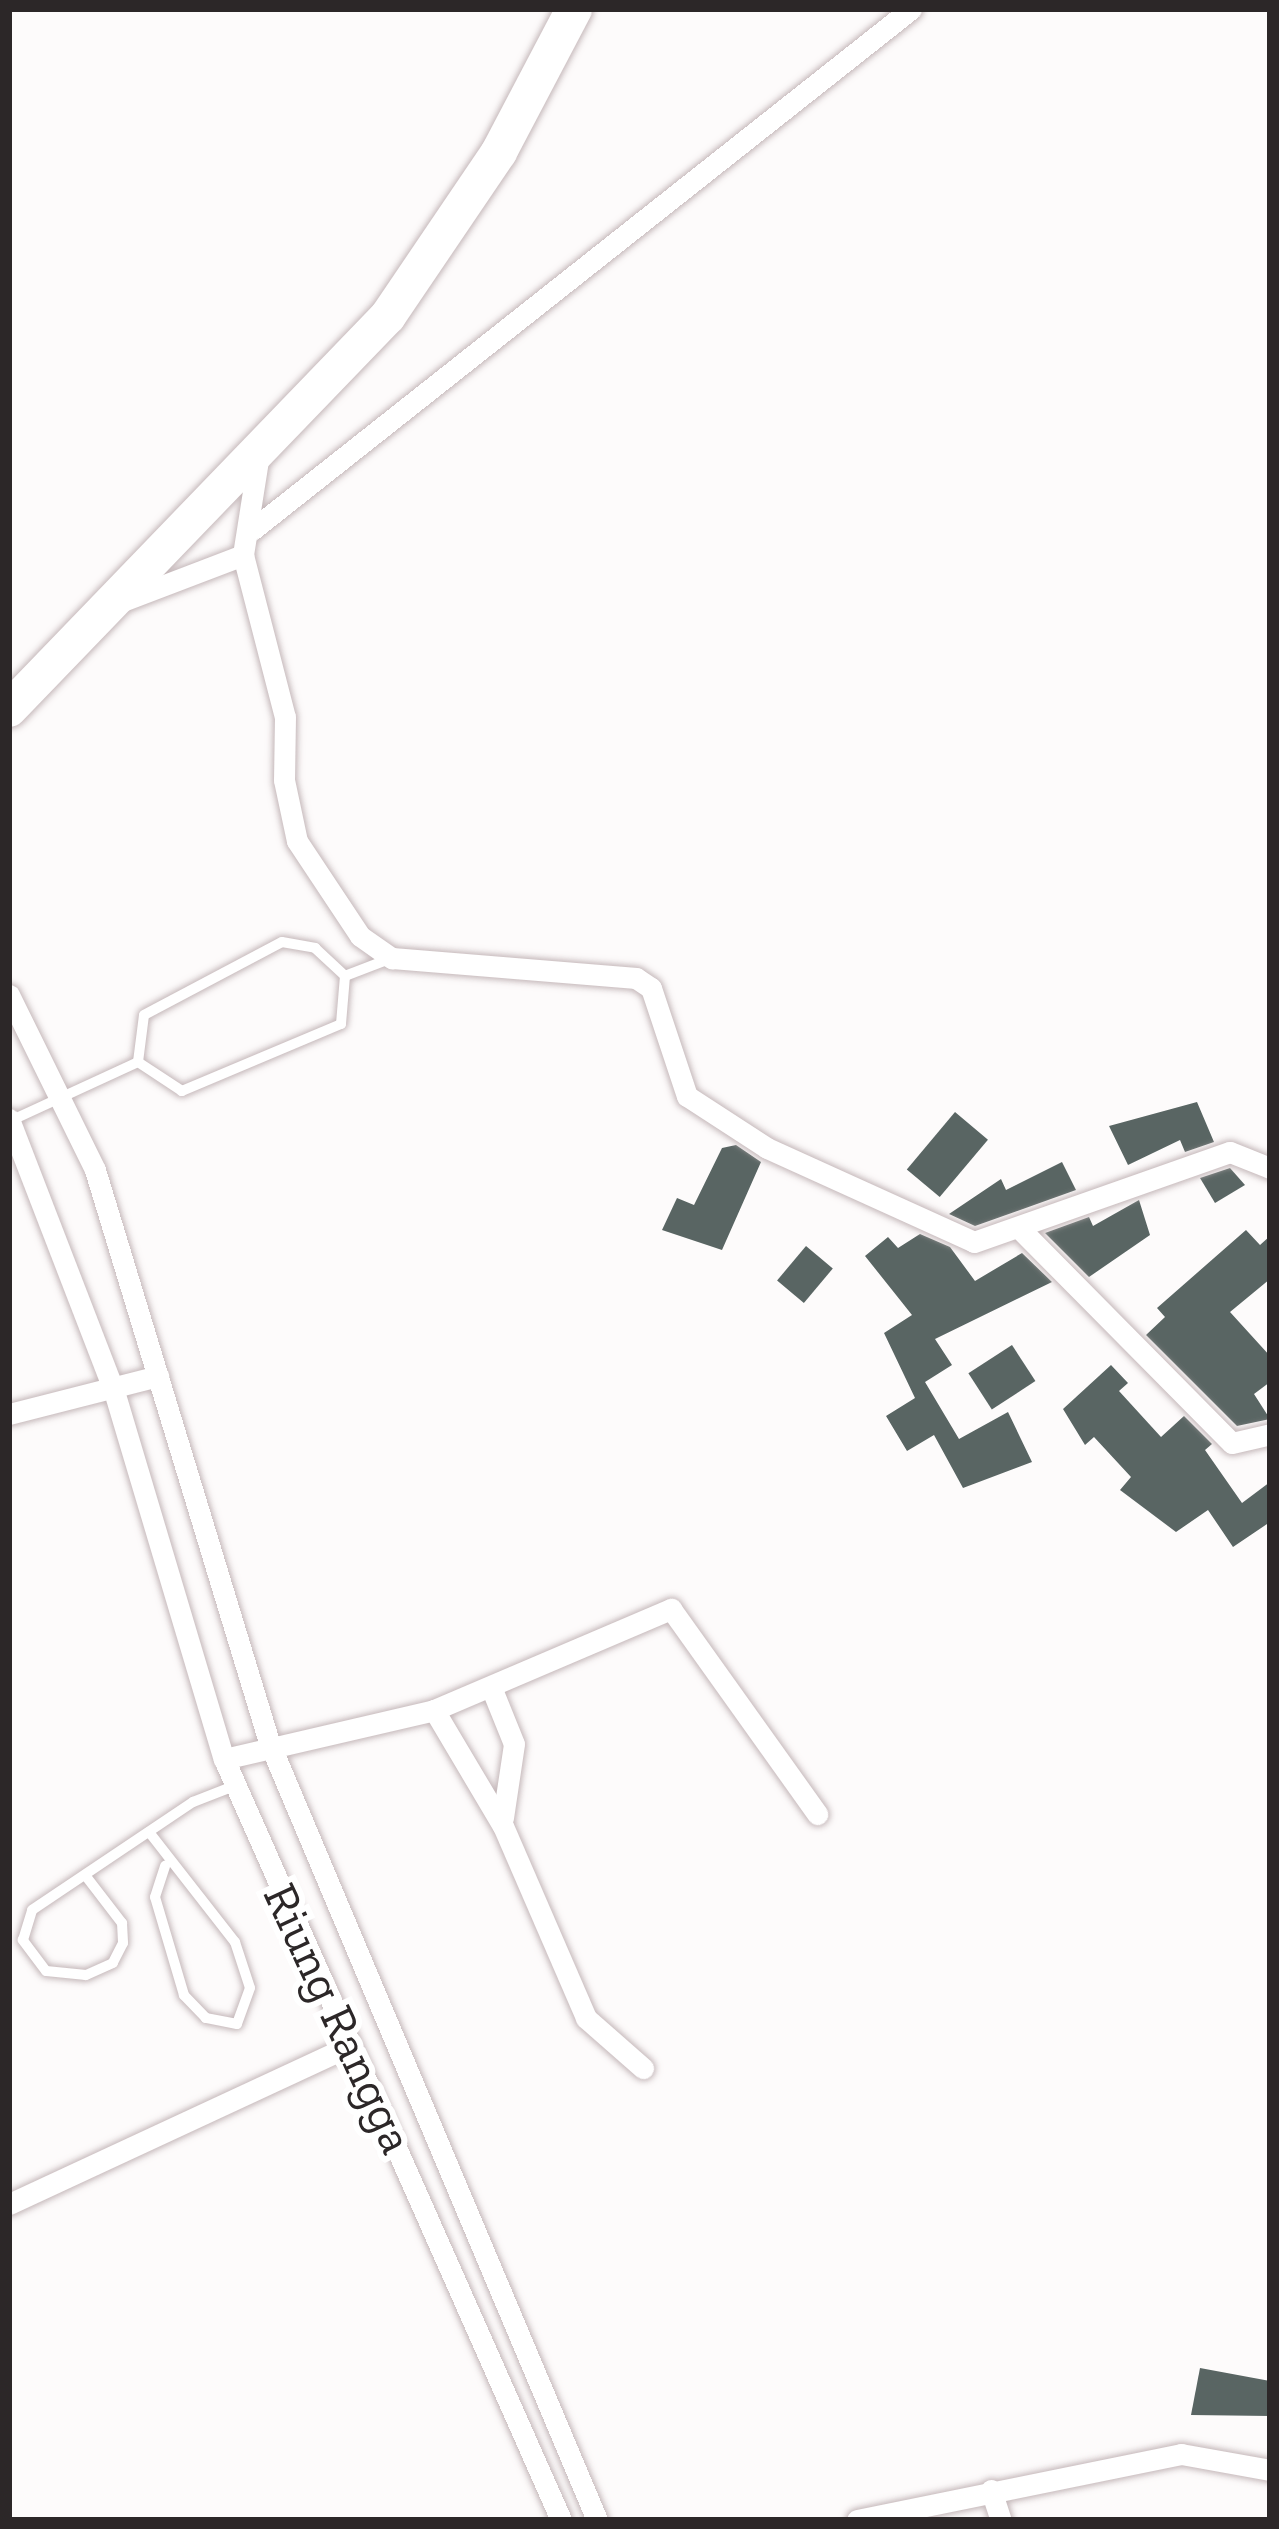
<!DOCTYPE html>
<style>
body{margin:0}
#map{position:relative;width:1279px;height:2529px;overflow:hidden;background:#fdfbfb;font-family:"Zilla Slab",serif}
div>[style]{position:absolute}
.building>*{inset:0;background:#596563;transform-origin:0 0}
.roads{filter:drop-shadow(0 0 3px #c5b8ba) drop-shadow(0 0 3px #c5b8ba)}
.service>*{height:10px;margin:-5px;padding:0 5px;transform-origin:5px;border-radius:5px;background:#fff}
.minor>*{height:21px;margin:-10.5px;padding:0 10.5px;transform-origin:10.5px;border-radius:10.5px;background:#fff}
.primary>*{height:36px;margin:-18px;padding:0 18px;transform-origin:18px;border-radius:18px;background:#fff}
span{translate:-50% -50%;white-space:nowrap;text-align:center;line-height:1.15;-webkit-text-stroke:12px #fff;paint-order:stroke}
.street-label{font-size:48px;color:#2c2728}
.frame{position:absolute;inset:0;border:12px solid #2c2728;pointer-events:none}
</style>
<div id="map">
<div class="building">
<i style="clip-path:polygon(1197px 1102px,1214px 1142px,1185px 1152px,1180px 1140px,1128px 1165px,1109px 1126px)"></i>
<i style="left:955px;top:1112px;width:43px;height:75px;rotate:40deg"></i>
<i style="clip-path:polygon(736px 1145px,761px 1162px,722px 1250px,662px 1230px,677px 1198px,694px 1205px,722px 1148px)"></i>
<i style="clip-path:polygon(1062px 1162px,1076px 1190px,975px 1226px,949px 1214px,1001px 1179px,1006px 1190px)"></i>
<i style="clip-path:polygon(1230px 1168px,1245px 1185px,1215px 1203px,1200px 1178px)"></i>
<i style="clip-path:polygon(1139px 1200px,1150px 1235px,1089px 1277px,1045px 1233px,1089px 1217px,1093px 1226px)"></i>
<i style="clip-path:polygon(1246px 1230px,1260px 1245px,1270px 1236px,1270px 1279px,1230px 1312px,1270px 1356px,1270px 1382px,1254px 1394px,1270px 1419px,1237px 1426px,1146px 1335px,1165px 1317px,1157px 1308px)"></i>
<i style="clip-path:polygon(920px 1234px,950px 1247px,975px 1281px,1022px 1253px,1052px 1282px,935px 1339px,952px 1365px,925px 1382px,959px 1439px,1008px 1412px,1032px 1462px,963px 1488px,934px 1435px,907px 1451px,886px 1416px,915px 1398px,884px 1333px,912px 1315px,865px 1256px,888px 1237px,898px 1248px)"></i>
<i style="left:806px;top:1246px;width:35px;height:45px;rotate:40deg"></i>
<i style="left:1012px;top:1345px;width:43px;height:52px;rotate:57deg"></i>
<i style="clip-path:polygon(1111px 1365px,1128px 1383px,1119px 1391px,1161px 1437px,1184px 1416px,1212px 1444px,1205px 1450px,1242px 1503px,1270px 1482px,1270px 1522px,1233px 1547px,1208px 1510px,1176px 1532px,1120px 1490px,1131px 1477px,1094px 1437px,1085px 1445px,1063px 1409px)"></i>
<i style="clip-path:polygon(1200px 2368px,1270px 2381px,1270px 2416px,1191px 2415px)"></i>
</div>
<div class="roads">
<div class="service">
<i style="left:345px;top:976px;width:50px;rotate:-21deg"></i>
<i style="left:10px;top:1121px;width:141px;rotate:-24.7deg"></i>
<i style="left:138px;top:1062px;width:47px;rotate:-82.7deg"></i>
<i style="left:144px;top:1015px;width:156px;rotate:-27.9deg"></i>
<i style="left:282px;top:942px;width:34px;rotate:10deg"></i>
<i style="left:315px;top:948px;width:41px;rotate:43deg"></i>
<i style="left:345px;top:976px;width:48px;rotate:94.8deg"></i>
<i style="left:341px;top:1024px;width:173px;rotate:157.2deg"></i>
<i style="left:182px;top:1091px;width:53px;rotate:-146.6deg"></i>
<i style="left:149px;top:1832px;width:140px;rotate:52deg"></i>
<i style="left:235px;top:1942px;width:48px;rotate:71.9deg"></i>
<i style="left:250px;top:1988px;width:38px;rotate:110deg"></i>
<i style="left:237px;top:2024px;width:32px;rotate:-169deg"></i>
<i style="left:206px;top:2018px;width:32px;rotate:-134deg"></i>
<i style="left:184px;top:1995px;width:102px;rotate:-106.5deg"></i>
<i style="left:155px;top:1897px;width:33px;rotate:-72deg"></i>
<i style="left:85px;top:1875px;width:61px;rotate:52.4deg"></i>
<i style="left:122px;top:1923px;width:20px;rotate:87deg"></i>
<i style="left:123px;top:1943px;width:22px;rotate:117deg"></i>
<i style="left:113px;top:1963px;width:30px;rotate:156deg"></i>
<i style="left:86px;top:1975px;width:40px;rotate:-174.3deg"></i>
<i style="left:46px;top:1971px;width:39px;rotate:-127deg"></i>
<i style="left:23px;top:1940px;width:31px;rotate:-73deg"></i>
<i style="left:32px;top:1910px;width:194px;rotate:-33.9deg"></i>
<i style="left:193px;top:1802px;width:44px;rotate:-21.3deg"></i>
</div>
<div class="minor">
<i style="left:258px;top:460px;width:96px;rotate:99deg"></i>
<i style="left:243px;top:555px;width:167px;rotate:75.5deg"></i>
<i style="left:285px;top:717px;width:63px;rotate:90.9deg"></i>
<i style="left:284px;top:780px;width:62px;rotate:78deg"></i>
<i style="left:297px;top:841px;width:114px;rotate:56.4deg"></i>
<i style="left:360px;top:936px;width:39px;rotate:35deg"></i>
<i style="left:392px;top:958px;width:245px;rotate:4.7deg"></i>
<i style="left:636px;top:978px;width:18px;rotate:34deg"></i>
<i style="left:651px;top:988px;width:114px;rotate:71.6deg"></i>
<i style="left:687px;top:1096px;width:95px;rotate:33deg"></i>
<i style="left:767px;top:1148px;width:227px;rotate:24.4deg"></i>
<i style="left:974px;top:1242px;width:271px;rotate:-19.4deg"></i>
<i style="left:1230px;top:1152px;width:43px;rotate:21.8deg"></i>
<i style="left:252px;top:530px;width:840px;rotate:-38.33deg"></i>
<i style="left:120px;top:602px;width:132px;rotate:-20.9deg"></i>
<i style="left:9px;top:995px;width:195px;rotate:63.8deg"></i>
<i style="left:95px;top:1170px;width:598px;rotate:73.08deg"></i>
<i style="left:269px;top:1742px;width:844px;rotate:67.14deg"></i>
<i style="left:9px;top:1119px;width:292px;rotate:68.9deg"></i>
<i style="left:114px;top:1391px;width:384px;rotate:73.4deg"></i>
<i style="left:224px;top:1759px;width:832px;rotate:66.11deg"></i>
<i style="left:1022px;top:1231px;width:298px;rotate:45.3deg"></i>
<i style="left:1232px;top:1443px;width:39px;rotate:-13deg"></i>
<i style="left:9px;top:1414px;width:154px;rotate:-14.3deg"></i>
<i style="left:491px;top:1687px;width:61px;rotate:68deg"></i>
<i style="left:514px;top:1744px;width:75px;rotate:98.5deg"></i>
<i style="left:434px;top:1710px;width:135px;rotate:59.3deg"></i>
<i style="left:503px;top:1826px;width:209px;rotate:66.6deg"></i>
<i style="left:586px;top:2018px;width:76px;rotate:41.3deg"></i>
<i style="left:224px;top:1759px;width:216px;rotate:-13.1deg"></i>
<i style="left:434px;top:1710px;width:258px;rotate:-23.1deg"></i>
<i style="left:671px;top:1609px;width:252px;rotate:54.5deg"></i>
<i style="left:9px;top:2204px;width:376px;rotate:-24.9deg"></i>
<i style="left:991px;top:2490px;width:32px;rotate:72deg"></i>
<i style="left:857px;top:2520px;width:331px;rotate:-11.5deg"></i>
<i style="left:1181px;top:2454px;width:90px;rotate:10.2deg"></i>
</div>
<div class="primary">
<i style="left:9px;top:709px;width:546px;rotate:-46.04deg"></i>
<i style="left:388px;top:316px;width:198px;rotate:-55.9deg"></i>
<i style="left:499px;top:152px;width:161px;rotate:-62.3deg"></i>
</div>
</div>
<div class="street-label">
<span style="left:339px;top:2018px;rotate:65deg">Riung Rangga</span>
</div>
<div class="frame"></div>
</div>
